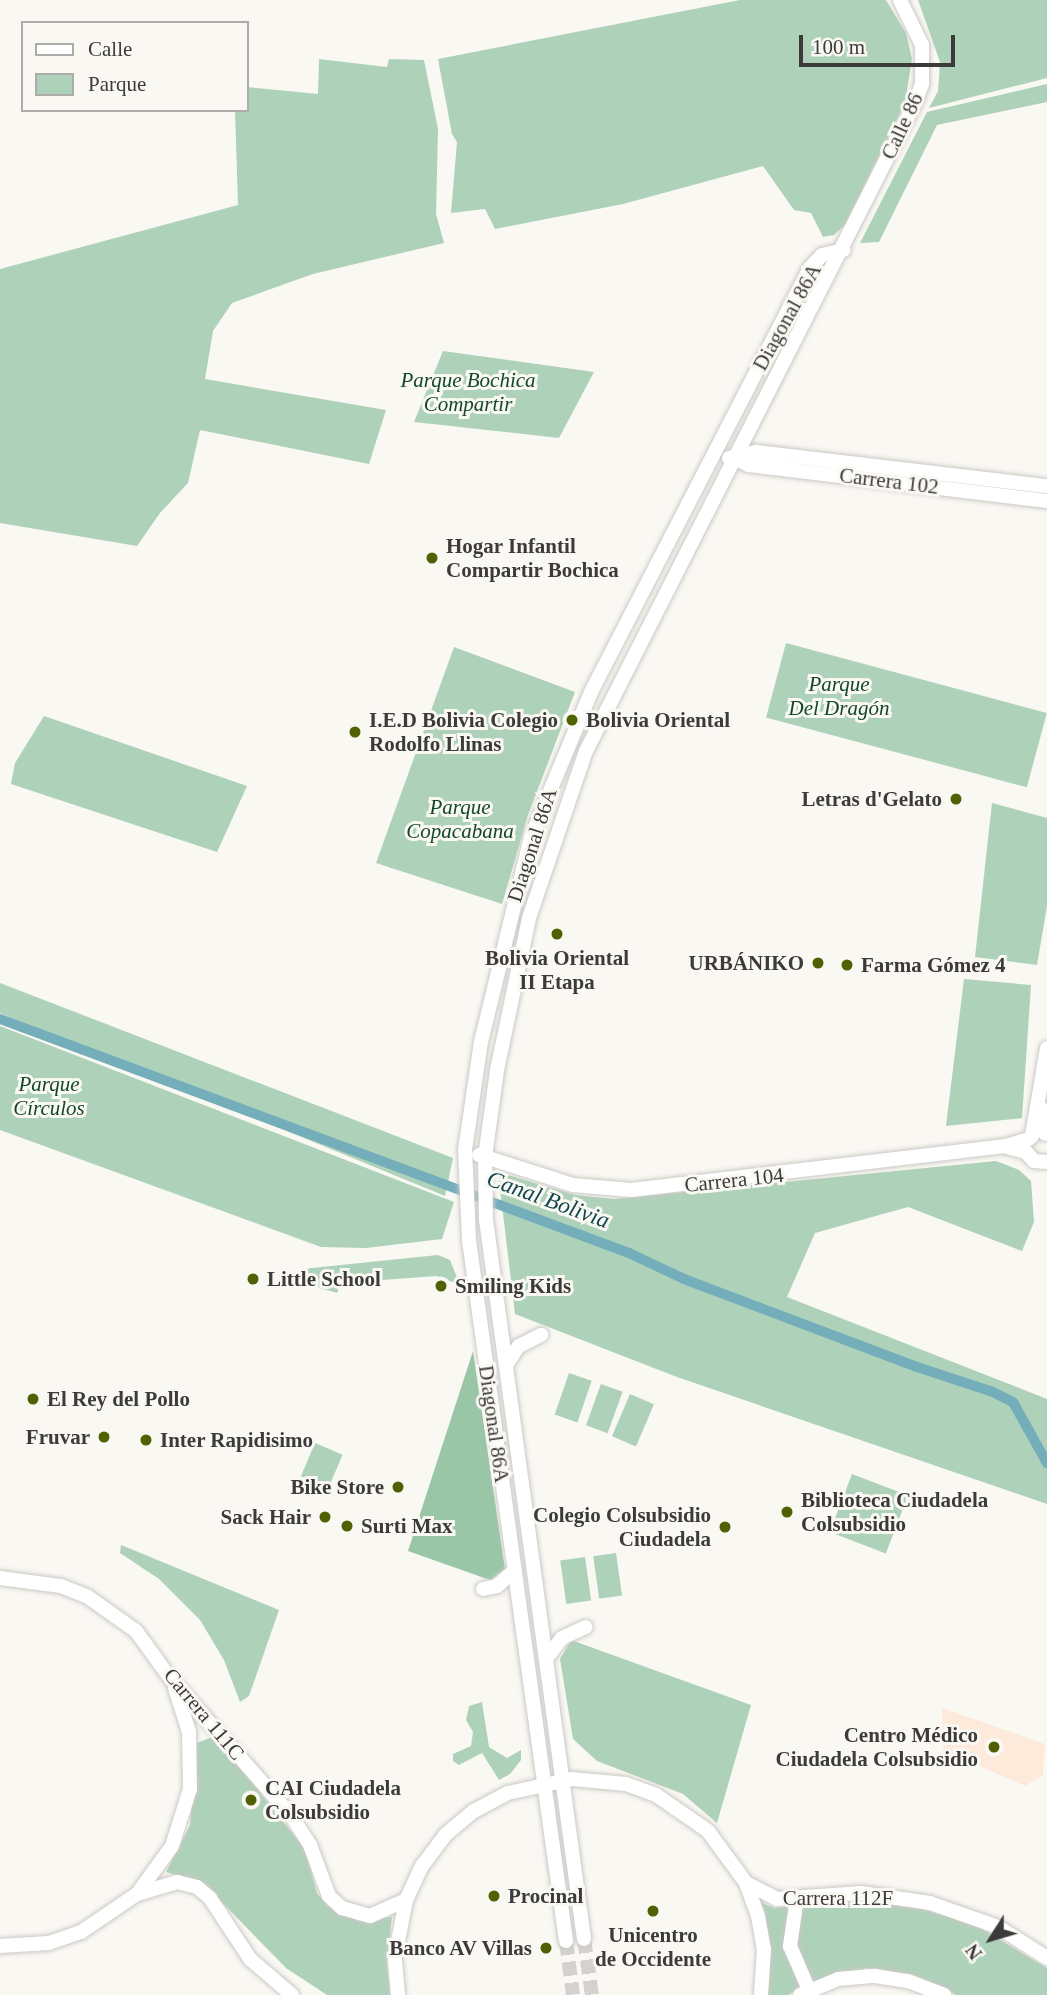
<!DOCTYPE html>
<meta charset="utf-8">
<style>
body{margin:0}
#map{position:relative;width:1047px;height:1995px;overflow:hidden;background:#faf8f3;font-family:Georgia,serif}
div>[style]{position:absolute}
.medical>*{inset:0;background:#feeadb}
.green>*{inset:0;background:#aed1b9;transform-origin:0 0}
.forest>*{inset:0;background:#99c6a7}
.canal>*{height:10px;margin:-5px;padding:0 5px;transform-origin:5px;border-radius:5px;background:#73aeba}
.tertiary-tunnel>*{height:14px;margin-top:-7px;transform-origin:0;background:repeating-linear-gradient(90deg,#d4d2ce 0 14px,transparent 0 21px)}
.roads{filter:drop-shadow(0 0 2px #cbc9c5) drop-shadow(0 0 2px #cbc9c5)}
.tertiary>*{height:14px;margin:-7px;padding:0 7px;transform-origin:7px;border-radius:7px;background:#fff}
.dots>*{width:19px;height:19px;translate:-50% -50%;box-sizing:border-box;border:4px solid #faf8f3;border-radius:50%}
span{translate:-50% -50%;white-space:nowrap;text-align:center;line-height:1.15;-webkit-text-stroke:6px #faf8f3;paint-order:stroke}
.street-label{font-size:21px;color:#3c3b39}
.park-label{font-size:21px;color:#13472a;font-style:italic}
.poi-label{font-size:21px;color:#3c3b39;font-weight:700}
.left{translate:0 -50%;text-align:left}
.right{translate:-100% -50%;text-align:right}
.water-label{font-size:23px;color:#114650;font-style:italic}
.legend{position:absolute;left:21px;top:21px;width:228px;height:91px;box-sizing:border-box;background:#faf8f3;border:2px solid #aeaca9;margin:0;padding:9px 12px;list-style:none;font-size:21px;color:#3c3b39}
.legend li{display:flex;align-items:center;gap:14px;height:35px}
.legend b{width:35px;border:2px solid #aeaca9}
.north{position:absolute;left:956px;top:1904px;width:70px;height:70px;-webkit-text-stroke:5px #faf8f3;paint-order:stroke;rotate:233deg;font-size:19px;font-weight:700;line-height:28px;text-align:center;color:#3c3b39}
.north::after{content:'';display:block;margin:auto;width:24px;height:32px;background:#3c3b39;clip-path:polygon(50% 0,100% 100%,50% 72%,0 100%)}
.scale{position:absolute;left:799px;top:35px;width:156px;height:32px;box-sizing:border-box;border:4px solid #3c3b39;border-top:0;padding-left:9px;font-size:21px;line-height:24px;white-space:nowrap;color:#3c3b39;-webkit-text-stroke:5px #faf8f3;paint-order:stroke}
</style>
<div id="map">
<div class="medical">
<i style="clip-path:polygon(942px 1708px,1045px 1744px,1043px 1775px,1025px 1786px,943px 1750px)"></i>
</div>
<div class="green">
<i style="clip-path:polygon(740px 0,886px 0,906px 33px,912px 59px,905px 103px,845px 225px,834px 235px,823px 237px,811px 213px,794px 210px,763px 166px,623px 204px,495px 229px,485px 209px,451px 213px,457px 142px,452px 134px,438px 59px)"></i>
<i style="clip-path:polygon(918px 0,1047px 0,1047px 78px,929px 108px,938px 91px,940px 62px)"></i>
<i style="clip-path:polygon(319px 59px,387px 67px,389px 59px,424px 60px,438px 129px,436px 214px,444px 243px,313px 274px,232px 303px,213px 331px,205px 379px,386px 410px,369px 464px,200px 430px,188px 483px,160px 513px,137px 546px,0 523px,0 269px,238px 205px,235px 110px,247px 110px,247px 87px,318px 94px)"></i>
<i style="clip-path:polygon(1047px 84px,1047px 102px,937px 125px,879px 242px,860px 243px,927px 112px)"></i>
<i style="clip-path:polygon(443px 351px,594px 372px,559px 438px,414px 422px)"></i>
<i style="left:786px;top:643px;width:270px;height:77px;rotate:15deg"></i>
<i style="clip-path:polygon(454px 647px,575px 692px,528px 815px,502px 904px,376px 863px)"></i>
<i style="clip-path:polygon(44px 716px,247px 786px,217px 852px,11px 784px,15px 763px)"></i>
<i style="clip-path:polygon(992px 803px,1047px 818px,1047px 906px,1037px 965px,975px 957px)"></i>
<i style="clip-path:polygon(964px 979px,1031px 985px,1022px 1118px,946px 1126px)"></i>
<i style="clip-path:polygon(0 983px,453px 1158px,445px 1196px,0 1013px)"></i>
<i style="clip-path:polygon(0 1026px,454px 1202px,442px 1239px,366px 1248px,321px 1247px,0 1130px)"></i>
<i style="clip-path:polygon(996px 1161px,1019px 1170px,1031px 1181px,1034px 1222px,1022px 1251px,908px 1207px,815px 1233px,787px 1297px,1047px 1399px,1047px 1504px,677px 1377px,515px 1314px,498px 1172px,576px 1195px,614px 1199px)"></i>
<i style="clip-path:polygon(438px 1255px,450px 1260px,460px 1285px,437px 1276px,341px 1283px,337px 1293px,294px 1280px,302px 1269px)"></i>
<i style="left:569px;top:1373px;width:24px;height:44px;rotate:19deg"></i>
<i style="left:601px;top:1384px;width:23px;height:44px;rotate:20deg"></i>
<i style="left:630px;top:1394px;width:26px;height:46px;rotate:23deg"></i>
<i style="left:315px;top:1443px;width:30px;height:36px;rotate:23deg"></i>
<i style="left:852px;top:1474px;width:60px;height:62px;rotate:21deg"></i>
<i style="clip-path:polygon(121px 1545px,279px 1610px,249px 1696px,240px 1702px,224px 1660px,200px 1620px,159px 1579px,120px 1553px)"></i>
<i style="left:616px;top:1553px;width:43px;height:23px;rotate:82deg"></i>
<i style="left:585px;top:1557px;width:44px;height:25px;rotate:82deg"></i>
<i style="clip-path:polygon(571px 1640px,751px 1705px,717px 1823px,683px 1794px,597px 1761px,573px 1739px,560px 1659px)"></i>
<i style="clip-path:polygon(482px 1702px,489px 1747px,507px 1758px,521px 1750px,521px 1760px,510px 1774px,499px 1780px,482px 1753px,459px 1765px,453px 1761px,453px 1754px,471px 1746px,473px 1732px,466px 1720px,469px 1706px)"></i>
<i style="clip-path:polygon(215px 1736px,305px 1849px,317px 1893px,328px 1906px,359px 1921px,392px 1917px,387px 1962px,390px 1995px,327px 1995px,286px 1968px,204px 1884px,166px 1872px,190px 1825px,197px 1743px)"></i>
<i style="clip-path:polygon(856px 1899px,906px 1904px,977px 1926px,1047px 1968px,1047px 1995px,956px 1995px,936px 1984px,867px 1968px,814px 1982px,788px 1995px,767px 1995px,771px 1953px,757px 1901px,775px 1908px)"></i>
</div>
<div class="forest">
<i style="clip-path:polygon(473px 1351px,505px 1569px,490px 1580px,408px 1551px)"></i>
</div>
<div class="canal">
<i style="left:0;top:1019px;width:671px;rotate:20.41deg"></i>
<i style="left:629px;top:1253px;width:61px;rotate:25.3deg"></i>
<i style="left:684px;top:1279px;width:249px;rotate:20.7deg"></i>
<i style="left:917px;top:1367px;width:80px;rotate:18.2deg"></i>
<i style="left:993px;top:1392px;width:22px;rotate:27deg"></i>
<i style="left:1013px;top:1402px;width:70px;rotate:60.9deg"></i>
</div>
<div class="tertiary-tunnel">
<i style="left:584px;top:1939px;width:57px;rotate:81.9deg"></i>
<i style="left:566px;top:1941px;width:54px;rotate:82.6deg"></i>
</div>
<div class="roads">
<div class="tertiary">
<i style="left:733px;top:457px;width:18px;rotate:27deg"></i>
<i style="left:749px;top:465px;width:300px;rotate:6.9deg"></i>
<i style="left:729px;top:458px;width:28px;rotate:-13deg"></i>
<i style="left:756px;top:452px;width:293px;rotate:6.7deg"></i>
<i style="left:1042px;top:1109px;width:25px;rotate:83deg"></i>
<i style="left:1032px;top:1136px;width:89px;rotate:-80.3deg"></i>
<i style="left:1007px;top:1147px;width:20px;rotate:15deg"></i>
<i style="left:1026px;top:1152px;width:12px;rotate:48deg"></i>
<i style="left:1034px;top:1161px;width:13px;rotate:4deg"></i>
<i style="left:479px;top:1155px;width:99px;rotate:17.7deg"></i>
<i style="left:573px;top:1185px;width:58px;rotate:4.9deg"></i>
<i style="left:631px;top:1190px;width:378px;rotate:-6.7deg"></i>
<i style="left:1006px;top:1146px;width:24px;rotate:-17deg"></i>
<i style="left:506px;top:1365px;width:23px;rotate:-56deg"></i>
<i style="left:519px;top:1346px;width:25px;rotate:-27deg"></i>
<i style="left:0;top:1578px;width:62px;rotate:7.5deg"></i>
<i style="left:61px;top:1586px;width:29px;rotate:22deg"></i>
<i style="left:88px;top:1597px;width:59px;rotate:35.3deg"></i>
<i style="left:136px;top:1631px;width:58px;rotate:54.1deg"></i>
<i style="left:170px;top:1678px;width:181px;rotate:48.6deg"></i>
<i style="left:290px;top:1814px;width:37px;rotate:57deg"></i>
<i style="left:310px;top:1845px;width:54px;rotate:69.6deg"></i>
<i style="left:329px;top:1896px;width:18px;rotate:43deg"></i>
<i style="left:342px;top:1908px;width:29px;rotate:16deg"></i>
<i style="left:370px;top:1916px;width:39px;rotate:-24deg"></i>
<i style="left:483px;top:1589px;width:14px;rotate:-12deg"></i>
<i style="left:497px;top:1586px;width:24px;rotate:-42deg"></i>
<i style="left:546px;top:1659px;width:26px;rotate:-53deg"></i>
<i style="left:562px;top:1638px;width:26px;rotate:-25deg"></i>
<i style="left:746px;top:1883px;width:35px;rotate:27deg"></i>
<i style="left:777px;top:1899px;width:84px;rotate:-4.1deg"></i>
<i style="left:861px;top:1893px;width:70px;rotate:8.2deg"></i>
<i style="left:930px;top:1903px;width:72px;rotate:19.4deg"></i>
<i style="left:998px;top:1927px;width:58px;rotate:32.3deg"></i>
<i style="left:140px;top:1890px;width:54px;rotate:-54deg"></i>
<i style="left:172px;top:1846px;width:60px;rotate:-72.5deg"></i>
<i style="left:190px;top:1789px;width:57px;rotate:-91deg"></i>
<i style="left:189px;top:1732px;width:46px;rotate:-107.7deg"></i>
<i style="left:797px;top:1898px;width:49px;rotate:98.3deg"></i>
<i style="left:790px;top:1946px;width:48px;rotate:66.6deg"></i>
<i style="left:584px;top:1939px;width:726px;rotate:-97.76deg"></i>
<i style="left:486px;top:1220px;width:63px;rotate:-90.9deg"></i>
<i style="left:485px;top:1157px;width:88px;rotate:-82.1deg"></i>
<i style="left:497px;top:1070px;width:155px;rotate:-78.1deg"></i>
<i style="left:529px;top:918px;width:176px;rotate:-71.2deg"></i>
<i style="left:586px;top:751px;width:729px;rotate:-63.08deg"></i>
<i style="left:916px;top:101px;width:18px;rotate:-71deg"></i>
<i style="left:922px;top:84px;width:39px;rotate:-90deg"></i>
<i style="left:922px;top:45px;width:50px;rotate:-116.1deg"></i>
<i style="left:566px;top:1941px;width:708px;rotate:-97.88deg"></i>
<i style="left:469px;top:1240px;width:90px;rotate:-92.5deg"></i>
<i style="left:465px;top:1150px;width:109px;rotate:-81.6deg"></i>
<i style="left:481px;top:1042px;width:211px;rotate:-76.3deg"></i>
<i style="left:531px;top:837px;width:157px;rotate:-67.5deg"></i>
<i style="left:591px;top:692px;width:476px;rotate:-62.7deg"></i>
<i style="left:809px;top:269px;width:19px;rotate:-47deg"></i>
<i style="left:822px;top:255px;width:22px;rotate:-13deg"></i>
<i style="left:0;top:1946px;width:49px;rotate:-3.5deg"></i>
<i style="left:49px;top:1943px;width:34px;rotate:-19deg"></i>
<i style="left:81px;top:1932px;width:68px;rotate:-34.2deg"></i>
<i style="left:137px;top:1894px;width:42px;rotate:-16.7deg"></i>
<i style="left:177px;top:1882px;width:21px;rotate:14deg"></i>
<i style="left:197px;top:1887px;width:17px;rotate:40deg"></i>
<i style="left:210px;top:1898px;width:73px;rotate:56.7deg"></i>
<i style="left:250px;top:1959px;width:55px;rotate:40.6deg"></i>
<i style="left:398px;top:1995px;width:38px;rotate:-95deg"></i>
<i style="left:395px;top:1957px;width:58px;rotate:-79.1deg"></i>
<i style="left:406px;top:1900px;width:38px;rotate:-65deg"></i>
<i style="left:422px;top:1866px;width:39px;rotate:-53deg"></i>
<i style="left:445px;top:1835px;width:38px;rotate:-40deg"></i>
<i style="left:474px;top:1811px;width:38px;rotate:-28deg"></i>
<i style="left:508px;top:1793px;width:66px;rotate:-12.3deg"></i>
<i style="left:572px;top:1779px;width:54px;rotate:5.3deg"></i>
<i style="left:626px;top:1784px;width:32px;rotate:20deg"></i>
<i style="left:656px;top:1795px;width:63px;rotate:34.7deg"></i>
<i style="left:708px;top:1831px;width:64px;rotate:53.8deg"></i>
<i style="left:746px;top:1883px;width:35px;rotate:70deg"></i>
<i style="left:758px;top:1916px;width:34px;rotate:80deg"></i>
<i style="left:764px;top:1949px;width:46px;rotate:93.7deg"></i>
<i style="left:800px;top:1995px;width:41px;rotate:-22.8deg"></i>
<i style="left:838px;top:1979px;width:37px;rotate:-5deg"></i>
<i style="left:875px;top:1976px;width:33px;rotate:9deg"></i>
<i style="left:908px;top:1981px;width:39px;rotate:21deg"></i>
</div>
</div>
<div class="dots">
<i style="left:432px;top:558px;background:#506003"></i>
<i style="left:572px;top:720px;background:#506003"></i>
<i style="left:355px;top:732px;background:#506003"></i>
<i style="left:956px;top:799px;background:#506003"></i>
<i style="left:557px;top:934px;background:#506003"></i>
<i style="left:818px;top:963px;background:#506003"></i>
<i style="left:847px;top:965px;background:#506003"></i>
<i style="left:253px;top:1279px;background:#506003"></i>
<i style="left:441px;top:1286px;background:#506003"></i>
<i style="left:33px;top:1399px;background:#506003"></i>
<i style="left:104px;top:1437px;background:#506003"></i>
<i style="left:146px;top:1440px;background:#506003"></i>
<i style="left:398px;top:1487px;background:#506003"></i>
<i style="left:787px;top:1512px;background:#506003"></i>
<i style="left:325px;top:1517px;background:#506003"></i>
<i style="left:347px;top:1526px;background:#506003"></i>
<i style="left:725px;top:1527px;background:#506003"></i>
<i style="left:994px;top:1747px;background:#506003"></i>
<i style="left:251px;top:1800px;background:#506003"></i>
<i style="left:494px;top:1896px;background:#506003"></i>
<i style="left:653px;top:1911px;background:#506003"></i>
<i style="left:546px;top:1948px;background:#506003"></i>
</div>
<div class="street-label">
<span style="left:902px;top:126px;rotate:-65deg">Calle 86</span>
<span style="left:787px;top:317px;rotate:-61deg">Diagonal 86A</span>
<span style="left:889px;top:481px;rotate:7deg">Carrera 102</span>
<span style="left:532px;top:845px;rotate:-72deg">Diagonal 86A</span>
<span style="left:734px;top:1180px;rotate:-6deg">Carrera 104</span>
<span style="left:494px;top:1424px;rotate:82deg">Diagonal 86A</span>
<span style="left:204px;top:1714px;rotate:50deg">Carrera 111C</span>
<span style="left:838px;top:1898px">Carrera 112F</span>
</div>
<div class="park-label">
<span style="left:468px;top:392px">Parque Bochica<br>Compartir</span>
<span style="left:839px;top:696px">Parque<br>Del Dragón</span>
<span style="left:460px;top:819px">Parque<br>Copacabana</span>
<span style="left:49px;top:1096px">Parque<br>Círculos</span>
</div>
<div class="poi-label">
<span class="left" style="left:446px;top:558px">Hogar Infantil<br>Compartir Bochica</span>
<span class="left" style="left:369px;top:732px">I.E.D Bolivia Colegio<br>Rodolfo Llinas</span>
<span class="left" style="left:586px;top:720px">Bolivia Oriental</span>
<span class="right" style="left:942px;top:799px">Letras d'Gelato</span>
<span style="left:557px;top:970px">Bolivia Oriental<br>II Etapa</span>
<span class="right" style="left:804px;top:963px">URBÁNIKO</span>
<span class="left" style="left:861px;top:965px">Farma Gómez 4</span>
<span class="left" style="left:267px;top:1279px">Little School</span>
<span class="left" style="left:455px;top:1286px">Smiling Kids</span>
<span class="left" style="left:47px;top:1399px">El Rey del Pollo</span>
<span class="right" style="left:90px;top:1437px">Fruvar</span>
<span class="left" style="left:160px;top:1440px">Inter Rapidisimo</span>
<span class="right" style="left:384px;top:1487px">Bike Store</span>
<span class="left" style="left:801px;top:1512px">Biblioteca Ciudadela<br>Colsubsidio</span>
<span class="right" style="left:711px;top:1527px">Colegio Colsubsidio<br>Ciudadela</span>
<span class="right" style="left:311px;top:1517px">Sack Hair</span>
<span class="left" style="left:361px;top:1526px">Surti Max</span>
<span class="right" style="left:978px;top:1747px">Centro Médico<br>Ciudadela Colsubsidio</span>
<span class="left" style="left:265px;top:1800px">CAI Ciudadela<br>Colsubsidio</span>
<span class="left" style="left:508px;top:1896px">Procinal</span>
<span style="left:653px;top:1947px">Unicentro<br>de Occidente</span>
<span class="right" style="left:532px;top:1948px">Banco AV Villas</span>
</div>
<div class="water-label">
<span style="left:548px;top:1200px;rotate:20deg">Canal Bolivia</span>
</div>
<ul class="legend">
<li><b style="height:9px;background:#fff"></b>Calle</li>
<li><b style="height:19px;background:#aed1b9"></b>Parque</li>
</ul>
<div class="north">N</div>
<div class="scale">100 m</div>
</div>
